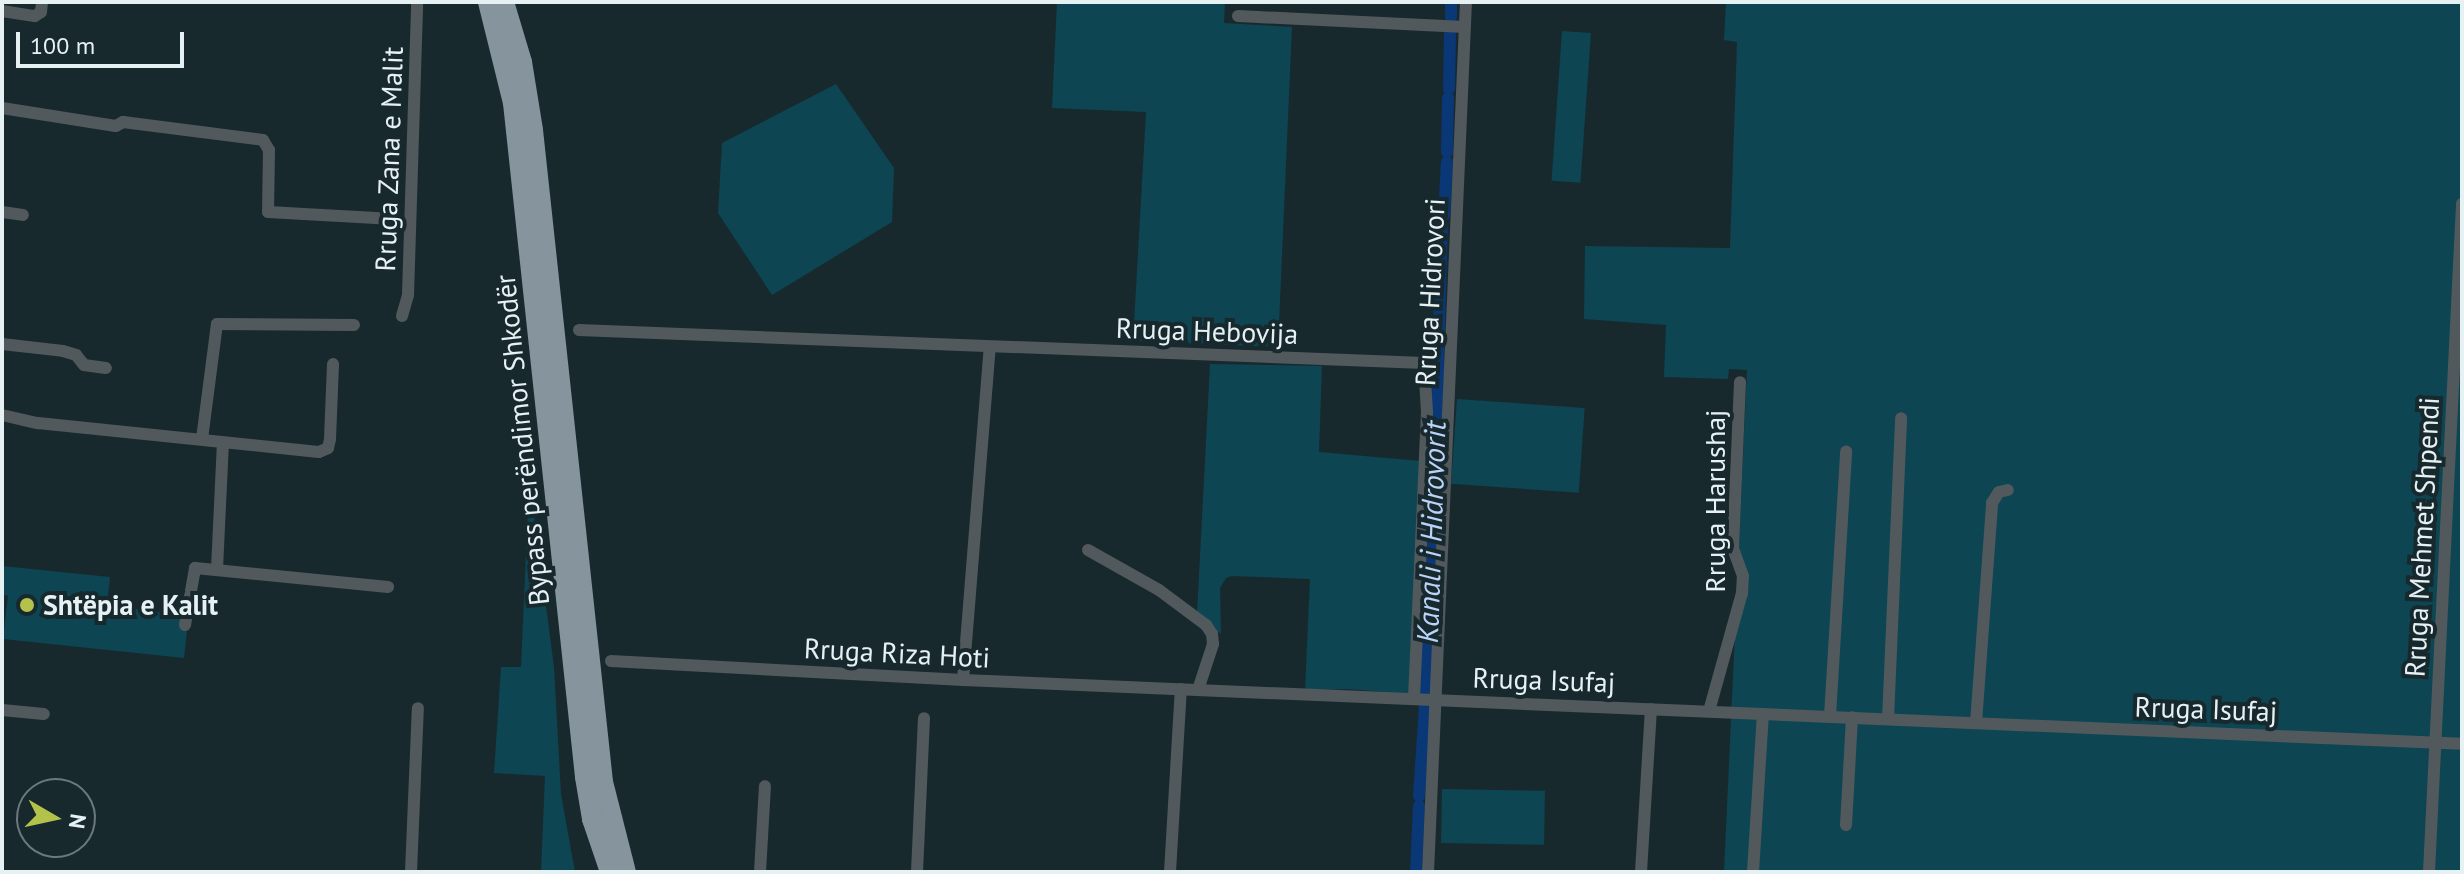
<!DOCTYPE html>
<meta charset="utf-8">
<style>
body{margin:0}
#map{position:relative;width:2464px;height:874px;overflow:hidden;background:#18292e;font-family:"PT Sans",sans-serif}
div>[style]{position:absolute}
.green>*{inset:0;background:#0d4553;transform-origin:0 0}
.canal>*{height:12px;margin:-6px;padding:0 6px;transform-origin:6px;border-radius:6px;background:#0a3776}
.minor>*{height:12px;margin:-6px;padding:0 6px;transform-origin:6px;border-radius:6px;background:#52595d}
.trunk>*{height:20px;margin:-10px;padding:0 10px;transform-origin:10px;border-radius:10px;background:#86949e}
.dots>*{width:22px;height:22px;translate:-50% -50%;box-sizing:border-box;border:4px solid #18292e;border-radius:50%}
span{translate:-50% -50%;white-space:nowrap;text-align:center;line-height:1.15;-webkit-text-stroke:8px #18292e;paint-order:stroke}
.street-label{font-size:28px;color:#e6f1f4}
.poi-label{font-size:28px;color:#e6f1f4;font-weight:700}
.left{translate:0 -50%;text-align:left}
.water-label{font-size:30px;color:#bad3f9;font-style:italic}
.frame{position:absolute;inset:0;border:4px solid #e6f1f4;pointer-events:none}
.north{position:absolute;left:16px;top:778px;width:80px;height:80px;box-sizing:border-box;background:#18292e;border:2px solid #6a797d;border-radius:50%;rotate:99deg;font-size:22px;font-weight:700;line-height:32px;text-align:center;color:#e6f1f4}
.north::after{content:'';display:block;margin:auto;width:28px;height:36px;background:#b3c24b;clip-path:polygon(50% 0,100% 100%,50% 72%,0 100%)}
.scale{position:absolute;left:16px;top:32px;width:168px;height:36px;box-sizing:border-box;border:4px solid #e6f1f4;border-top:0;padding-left:10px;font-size:24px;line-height:28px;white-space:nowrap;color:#e6f1f4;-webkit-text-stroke:6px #18292e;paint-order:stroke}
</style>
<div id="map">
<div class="green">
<i style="clip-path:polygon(1057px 2px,1225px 2px,1224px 23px,1292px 27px,1278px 347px,1133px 341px,1146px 112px,1052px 108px)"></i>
<i style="clip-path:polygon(1726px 2px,2462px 2px,2462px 872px,1724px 872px,1747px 370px,1729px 369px,1728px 379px,1664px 377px,1666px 325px,1584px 319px,1585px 246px,1730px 248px,1737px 42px,1724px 40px)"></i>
<i style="left:1562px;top:31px;width:29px;height:150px;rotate:4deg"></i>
<i style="clip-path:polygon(836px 84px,894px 168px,892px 222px,772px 295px,718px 213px,722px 143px)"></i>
<i style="clip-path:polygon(1210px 364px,1322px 366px,1319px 452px,1421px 461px,1409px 694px,1348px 689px,1305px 690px,1310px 579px,1232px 576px,1226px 578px,1220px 588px,1221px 634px,1197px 614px)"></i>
<i style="left:1457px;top:399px;width:128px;height:85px;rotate:4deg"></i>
<i style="clip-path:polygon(527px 460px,554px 667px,561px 794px,575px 872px,541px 872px,545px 776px,494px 773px,501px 667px,521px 667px,528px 506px)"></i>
<i style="clip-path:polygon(2px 566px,110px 577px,107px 605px,182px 615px,180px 629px,187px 630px,184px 658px,3px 639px,8px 596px,2px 594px)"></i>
<i style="left:1442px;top:789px;width:103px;height:54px;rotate:1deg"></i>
</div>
<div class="canal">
<i style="left:1451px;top:17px;width:15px;rotate:-90deg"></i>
<i style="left:1449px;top:89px;width:58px;rotate:-89deg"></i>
<i style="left:1447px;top:152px;width:54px;rotate:-88.9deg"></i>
<i style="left:1444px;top:215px;width:53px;rotate:-86.8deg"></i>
<i style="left:1438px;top:363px;width:140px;rotate:-88.4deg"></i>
<i style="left:1425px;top:696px;width:329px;rotate:-87.7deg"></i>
<i style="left:1419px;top:796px;width:90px;rotate:-86.2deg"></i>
<i style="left:1416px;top:872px;width:66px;rotate:-87.4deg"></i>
</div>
<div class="minor">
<i style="left:2px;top:11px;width:33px;rotate:9deg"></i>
<i style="left:35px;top:16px;width:7px;rotate:-34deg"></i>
<i style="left:41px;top:12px;width:10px;rotate:-84deg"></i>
<i style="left:1238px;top:16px;width:227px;rotate:2.8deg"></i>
<i style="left:2px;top:108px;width:115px;rotate:9deg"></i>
<i style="left:116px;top:126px;width:8px;rotate:-30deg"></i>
<i style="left:123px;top:122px;width:141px;rotate:7.3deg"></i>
<i style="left:263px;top:140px;width:12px;rotate:59deg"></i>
<i style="left:269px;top:150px;width:62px;rotate:90.9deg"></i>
<i style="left:268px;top:212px;width:126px;rotate:3.2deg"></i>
<i style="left:2px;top:212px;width:21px;rotate:8deg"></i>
<i style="left:402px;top:316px;width:22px;rotate:-74deg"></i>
<i style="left:408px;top:295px;width:293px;rotate:-88.2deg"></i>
<i style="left:579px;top:330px;width:846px;rotate:2.24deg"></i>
<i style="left:1424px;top:363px;width:49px;rotate:86.5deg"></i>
<i style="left:1427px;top:412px;width:287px;rotate:92.6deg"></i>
<i style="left:2px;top:344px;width:61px;rotate:6.5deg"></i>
<i style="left:63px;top:351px;width:14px;rotate:17deg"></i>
<i style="left:76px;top:355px;width:13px;rotate:51deg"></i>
<i style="left:84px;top:365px;width:22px;rotate:8deg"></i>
<i style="left:2px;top:415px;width:37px;rotate:13deg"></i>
<i style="left:38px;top:423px;width:282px;rotate:5.9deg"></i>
<i style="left:319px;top:452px;width:10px;rotate:-24deg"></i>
<i style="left:328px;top:448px;width:9px;rotate:-77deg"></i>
<i style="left:330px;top:439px;width:75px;rotate:-87.7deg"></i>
<i style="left:202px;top:439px;width:116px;rotate:-82.6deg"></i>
<i style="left:217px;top:324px;width:137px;rotate:0.4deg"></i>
<i style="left:1088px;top:550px;width:81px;rotate:29.4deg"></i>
<i style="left:1159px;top:590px;width:59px;rotate:36.7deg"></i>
<i style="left:1206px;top:625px;width:11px;rotate:56deg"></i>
<i style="left:1212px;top:634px;width:10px;rotate:84deg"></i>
<i style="left:1213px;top:644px;width:48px;rotate:108.1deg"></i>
<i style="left:217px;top:569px;width:125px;rotate:-87.3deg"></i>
<i style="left:185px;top:625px;width:58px;rotate:-80deg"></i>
<i style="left:195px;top:568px;width:194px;rotate:5.6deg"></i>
<i style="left:611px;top:661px;width:353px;rotate:3.1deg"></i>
<i style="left:963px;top:680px;width:1500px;rotate:2.44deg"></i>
<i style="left:963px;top:680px;width:334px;rotate:-85.4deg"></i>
<i style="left:2px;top:710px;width:42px;rotate:5.4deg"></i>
<i style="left:1709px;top:711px;width:123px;rotate:-74.4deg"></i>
<i style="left:1742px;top:593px;width:17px;rotate:-87deg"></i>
<i style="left:1743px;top:576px;width:29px;rotate:-110deg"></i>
<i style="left:1733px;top:549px;width:167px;rotate:-87.6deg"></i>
<i style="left:1830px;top:716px;width:265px;rotate:-86.5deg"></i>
<i style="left:1888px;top:719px;width:301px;rotate:-87.5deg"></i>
<i style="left:1976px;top:723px;width:221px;rotate:-85.8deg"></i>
<i style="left:1992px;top:503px;width:13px;rotate:-58deg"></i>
<i style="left:1999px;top:492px;width:9px;rotate:-13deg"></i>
<i style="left:1846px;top:825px;width:108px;rotate:-86.8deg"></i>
<i style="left:411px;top:872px;width:164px;rotate:-87.6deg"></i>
<i style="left:760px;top:872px;width:86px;rotate:-86.7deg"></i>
<i style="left:917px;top:872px;width:154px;rotate:-87.4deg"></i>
<i style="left:1170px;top:872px;width:183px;rotate:-86.6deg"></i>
<i style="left:1428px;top:872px;width:871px;rotate:-87.5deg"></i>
<i style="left:1641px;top:872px;width:163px;rotate:-86.5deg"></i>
<i style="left:1753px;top:872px;width:158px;rotate:-86.4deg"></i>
<i style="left:2429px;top:872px;width:669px;rotate:-87.17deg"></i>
</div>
<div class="trunk">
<i style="left:488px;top:2px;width:104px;rotate:76.1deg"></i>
<i style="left:513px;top:103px;width:678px;rotate:83.9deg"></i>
<i style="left:585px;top:777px;width:43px;rotate:80.5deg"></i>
<i style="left:592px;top:819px;width:56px;rotate:71.2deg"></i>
<i style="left:504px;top:2px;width:63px;rotate:73.3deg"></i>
<i style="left:522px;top:62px;width:69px;rotate:80.8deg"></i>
<i style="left:533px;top:130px;width:656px;rotate:83.87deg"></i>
<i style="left:603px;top:782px;width:93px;rotate:75.7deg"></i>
</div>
<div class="dots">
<i style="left:27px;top:605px;background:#b3c24b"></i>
</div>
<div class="street-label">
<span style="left:389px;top:159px;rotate:-88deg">Rruga Zana e Malit</span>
<span style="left:1430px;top:292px;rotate:-87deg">Rruga Hidrovori</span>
<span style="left:1207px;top:331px;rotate:2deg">Rruga Hebovija</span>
<span style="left:522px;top:440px;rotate:-96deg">Bypass perëndimor Shkodër</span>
<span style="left:1715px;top:501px;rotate:-90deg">Rruga Harushaj</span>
<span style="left:2422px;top:537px;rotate:-87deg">Rruga Mehmet Shpendi</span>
<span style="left:897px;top:653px;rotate:3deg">Rruga Riza Hoti</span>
<span style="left:1544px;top:680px;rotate:2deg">Rruga Isufaj</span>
<span style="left:2206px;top:709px;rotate:2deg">Rruga Isufaj</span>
</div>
<div class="poi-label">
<span class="left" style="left:43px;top:605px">Shtëpia e Kalit</span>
</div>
<div class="water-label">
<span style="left:1431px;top:532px;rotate:-88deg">Kanali i Hidrovorit</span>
</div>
<div class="frame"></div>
<div class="north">N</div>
<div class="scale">100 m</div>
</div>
